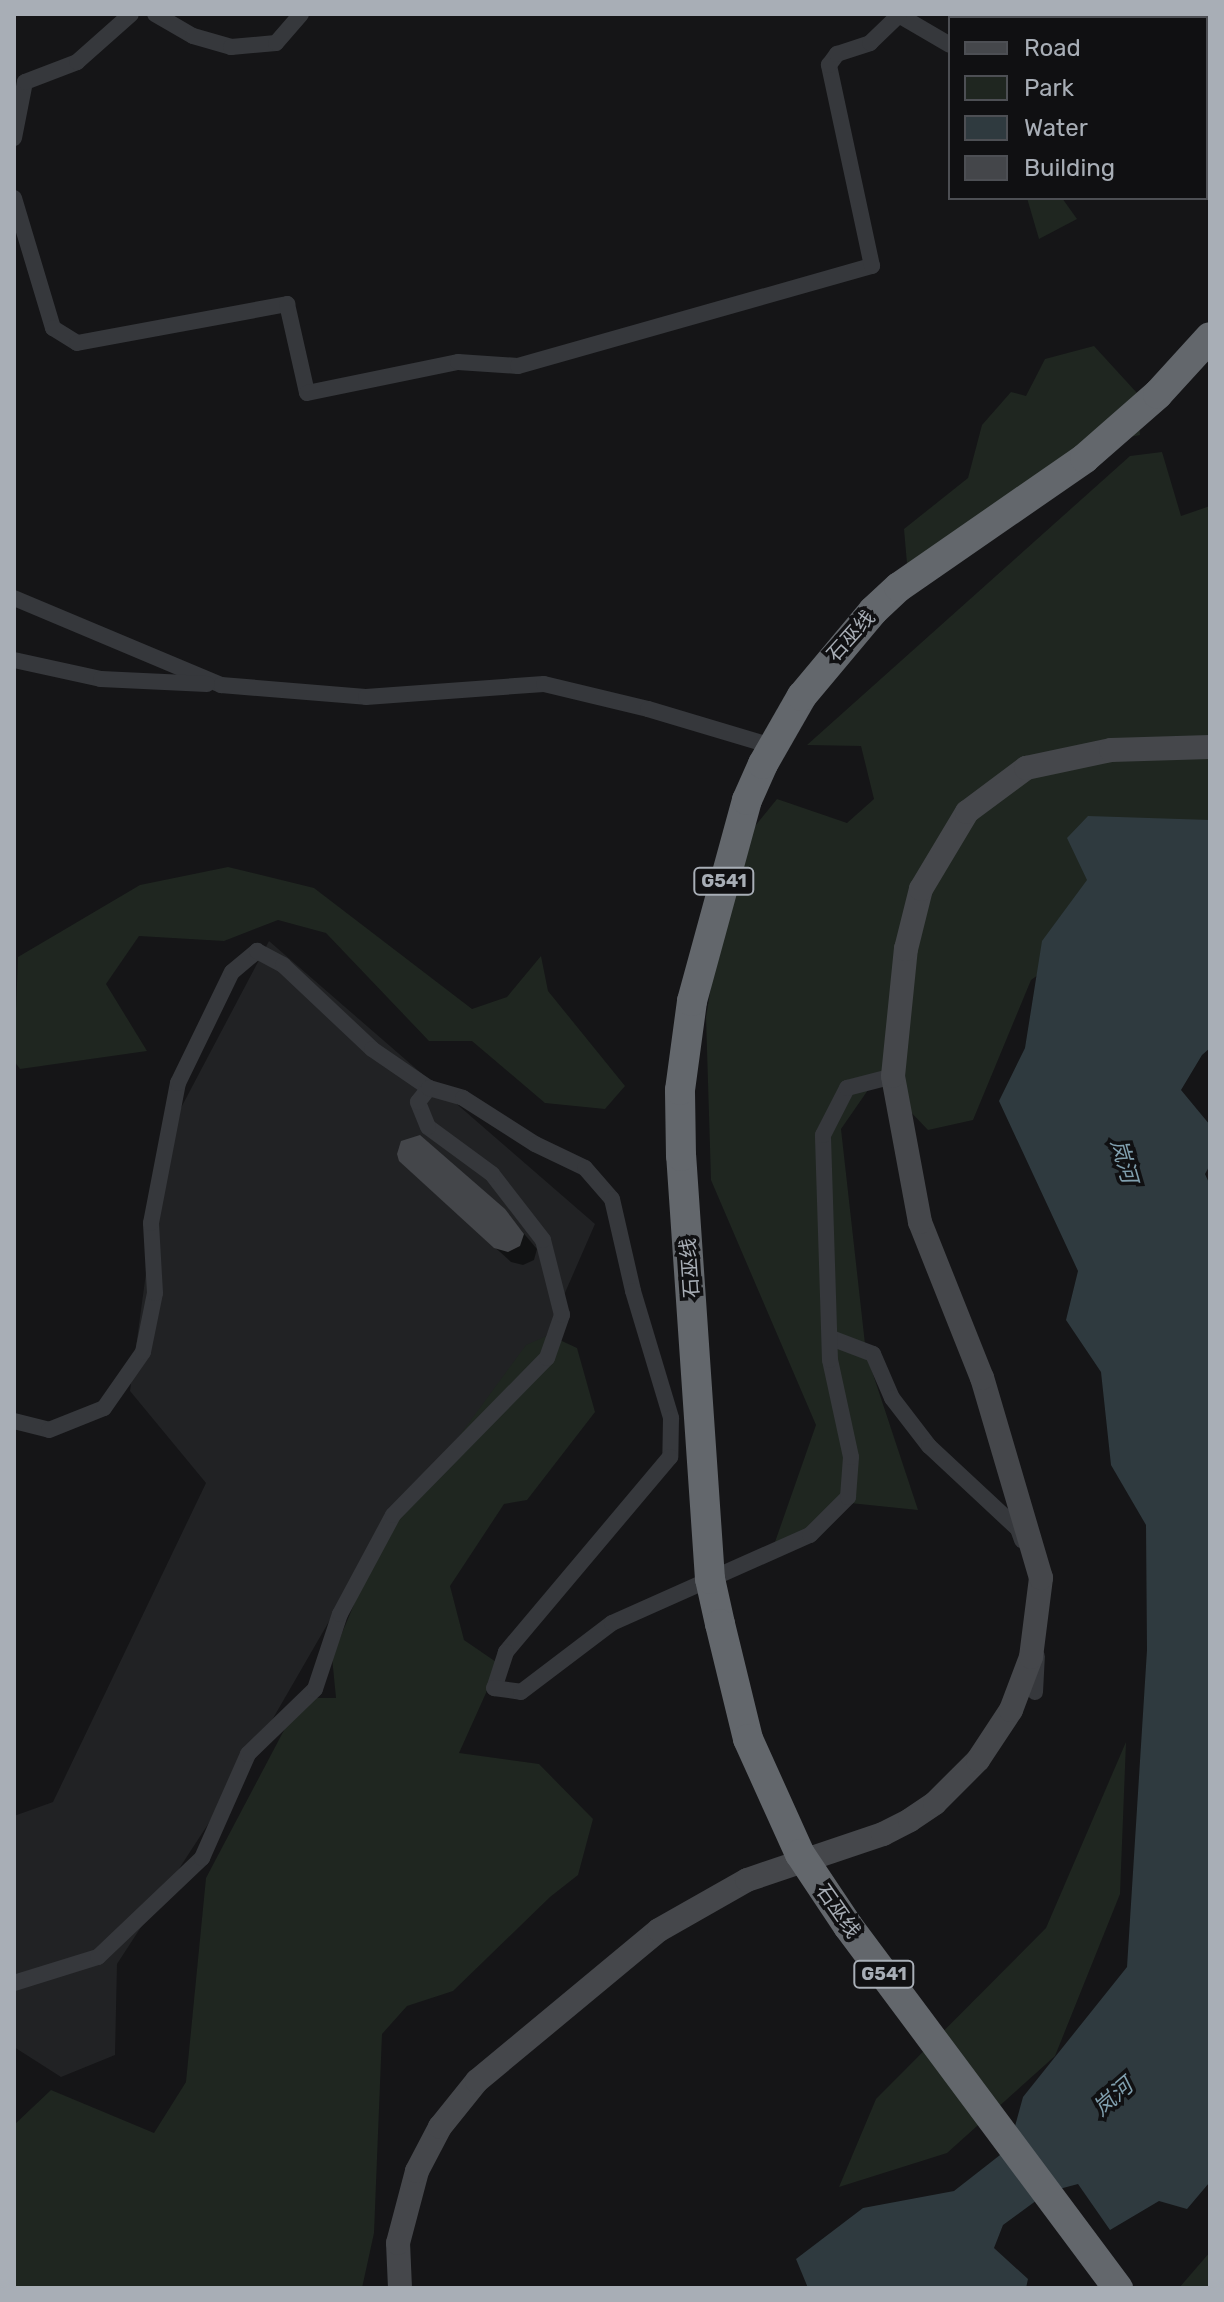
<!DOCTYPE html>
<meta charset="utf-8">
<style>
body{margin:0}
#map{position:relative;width:1224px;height:2302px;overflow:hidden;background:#151517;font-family:Rubik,"Noto Sans SC",sans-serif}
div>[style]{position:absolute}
.built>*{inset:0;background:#212224}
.green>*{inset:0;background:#1f2620}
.water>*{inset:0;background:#2f3a3f}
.shadow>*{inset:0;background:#0007}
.building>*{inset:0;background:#44464a}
.street>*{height:16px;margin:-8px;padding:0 8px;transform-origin:8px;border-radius:8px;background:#36383c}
.secondary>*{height:24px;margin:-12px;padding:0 12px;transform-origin:12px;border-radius:12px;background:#45474b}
.highway>*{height:30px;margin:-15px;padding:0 15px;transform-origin:15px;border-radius:15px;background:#63676c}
.highway-bridge>*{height:30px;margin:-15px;padding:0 15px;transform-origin:15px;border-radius:15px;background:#63676c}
span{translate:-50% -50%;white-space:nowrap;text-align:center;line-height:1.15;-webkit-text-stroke:7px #101012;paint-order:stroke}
.shield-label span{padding:2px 6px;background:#101012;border:2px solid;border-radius:6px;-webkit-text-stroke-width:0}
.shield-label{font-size:18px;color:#a8aeb6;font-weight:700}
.street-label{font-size:20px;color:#a8aeb6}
.water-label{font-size:22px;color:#81a0af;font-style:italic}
.frame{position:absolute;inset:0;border:16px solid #a8aeb6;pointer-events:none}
.legend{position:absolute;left:948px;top:16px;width:260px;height:184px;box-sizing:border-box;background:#101012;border:2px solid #4d4f54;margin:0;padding:10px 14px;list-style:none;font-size:24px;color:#a8aeb6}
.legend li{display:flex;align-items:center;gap:16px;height:40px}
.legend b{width:40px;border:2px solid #4d4f54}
</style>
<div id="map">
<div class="built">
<i style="clip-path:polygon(269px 941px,595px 1224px,533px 1366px,383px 1528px,242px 1772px,117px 1964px,115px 2055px,61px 2077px,14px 2047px,14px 1816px,53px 1802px,206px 1483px,130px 1391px,164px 1140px)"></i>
</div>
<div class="green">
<i style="clip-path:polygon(1027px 198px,1062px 198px,1077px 219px,1039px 239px)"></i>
<i style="clip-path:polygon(1094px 346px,1137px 393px,1140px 435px,1082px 446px,908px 575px,904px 529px,968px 478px,982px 425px,1011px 392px,1026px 396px,1045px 359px)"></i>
<i style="clip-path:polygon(1162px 452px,1181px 516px,1210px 506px,1210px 865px,1182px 874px,1031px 980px,973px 1120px,928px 1130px,877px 1077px,841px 1129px,866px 1353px,918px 1510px,840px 1502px,768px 1562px,816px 1425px,711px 1180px,706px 1017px,733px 853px,777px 799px,847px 823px,874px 799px,861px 746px,807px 745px,1130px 456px)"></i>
<i style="clip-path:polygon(228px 867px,314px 888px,472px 1009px,507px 997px,541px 956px,548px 991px,625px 1086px,605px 1109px,545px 1103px,472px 1041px,429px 1041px,326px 933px,278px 920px,224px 941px,139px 936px,106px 984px,147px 1051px,20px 1069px,14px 1061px,18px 957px,140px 885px)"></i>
<i style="clip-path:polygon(549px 1335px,577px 1348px,595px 1412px,527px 1500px,504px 1504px,450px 1586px,464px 1640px,499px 1664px,459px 1753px,539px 1764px,593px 1819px,578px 1875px,550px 1897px,453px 1991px,407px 2006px,382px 2034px,374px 2233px,362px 2288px,14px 2288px,14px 2125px,51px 2090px,154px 2133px,186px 2082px,206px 1878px,301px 1698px,336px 1698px,332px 1657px,378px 1547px,526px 1345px)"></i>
<i style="clip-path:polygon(1126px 1742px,1120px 1894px,1055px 2056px,947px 2153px,839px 2187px,876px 2099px,1046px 1928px)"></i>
<i style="clip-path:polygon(1210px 2252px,1210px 2288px,1179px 2288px)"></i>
</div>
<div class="water">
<i style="clip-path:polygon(1088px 816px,1210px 820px,1210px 1048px,1202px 1055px,1181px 1090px,1210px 1125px,1210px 1165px,1205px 1174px,1210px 1185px,1209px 2183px,1187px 2209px,1159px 2201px,1110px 2230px,1078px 2184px,1048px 2192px,1003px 2225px,994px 2248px,1028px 2279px,1026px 2288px,808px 2288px,796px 2259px,863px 2208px,954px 2191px,1009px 2148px,1023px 2097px,1127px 1967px,1147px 1650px,1146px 1525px,1111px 1465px,1101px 1372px,1066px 1320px,1078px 1271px,999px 1101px,1025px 1048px,1042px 941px,1087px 880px,1067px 838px)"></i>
</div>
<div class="shadow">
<i style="clip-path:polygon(415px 1175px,504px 1210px,537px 1249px,534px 1260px,523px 1265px,511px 1262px)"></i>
</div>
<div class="building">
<i style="clip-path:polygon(420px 1135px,505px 1209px,524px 1234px,520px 1246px,508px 1252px,494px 1248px,399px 1161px,397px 1154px,401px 1141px)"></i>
</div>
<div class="street">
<i style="left:155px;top:14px;width:44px;rotate:30.1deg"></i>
<i style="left:193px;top:36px;width:40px;rotate:16deg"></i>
<i style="left:231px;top:47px;width:45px;rotate:-5.1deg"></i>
<i style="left:276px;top:43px;width:38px;rotate:-49deg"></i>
<i style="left:897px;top:14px;width:61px;rotate:30.3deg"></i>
<i style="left:988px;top:14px;width:4px;rotate:90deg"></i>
<i style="left:14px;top:138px;width:57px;rotate:-78.9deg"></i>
<i style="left:25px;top:82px;width:56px;rotate:-21deg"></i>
<i style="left:77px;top:62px;width:72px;rotate:-41.6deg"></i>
<i style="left:14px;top:198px;width:136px;rotate:73.3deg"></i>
<i style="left:53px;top:328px;width:28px;rotate:32deg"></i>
<i style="left:77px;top:343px;width:214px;rotate:-10.5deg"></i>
<i style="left:287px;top:304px;width:91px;rotate:77.3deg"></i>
<i style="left:307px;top:393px;width:154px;rotate:-11.6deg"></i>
<i style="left:458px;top:362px;width:60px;rotate:3.8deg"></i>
<i style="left:518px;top:366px;width:368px;rotate:-15.8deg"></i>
<i style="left:872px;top:266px;width:206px;rotate:-102.1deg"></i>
<i style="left:829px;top:65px;width:14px;rotate:-54deg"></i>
<i style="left:837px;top:54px;width:35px;rotate:-18deg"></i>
<i style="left:870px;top:43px;width:40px;rotate:-44deg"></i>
<i style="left:14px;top:598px;width:225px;rotate:22.8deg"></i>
<i style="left:221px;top:685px;width:145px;rotate:4.7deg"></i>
<i style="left:366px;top:697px;width:178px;rotate:-4.2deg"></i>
<i style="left:544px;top:684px;width:107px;rotate:13.5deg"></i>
<i style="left:648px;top:709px;width:129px;rotate:16.6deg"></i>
<i style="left:14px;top:660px;width:89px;rotate:12.3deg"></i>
<i style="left:101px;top:679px;width:106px;rotate:2.7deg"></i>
<i style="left:831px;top:1338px;width:45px;rotate:20.9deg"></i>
<i style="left:873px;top:1354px;width:48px;rotate:66.6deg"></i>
<i style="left:892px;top:1398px;width:61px;rotate:52.4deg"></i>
<i style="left:929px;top:1446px;width:122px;rotate:43deg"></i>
<i style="left:1018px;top:1529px;width:12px;rotate:70deg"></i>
<i style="left:14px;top:1421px;width:36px;rotate:14deg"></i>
<i style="left:49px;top:1430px;width:59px;rotate:-21.8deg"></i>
<i style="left:104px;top:1408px;width:68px;rotate:-55.1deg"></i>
<i style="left:143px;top:1352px;width:60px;rotate:-78.5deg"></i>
<i style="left:155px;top:1293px;width:70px;rotate:-93.3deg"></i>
<i style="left:151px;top:1223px;width:143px;rotate:-79.1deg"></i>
<i style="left:178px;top:1083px;width:123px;rotate:-64.1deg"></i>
<i style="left:232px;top:972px;width:33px;rotate:-40deg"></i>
<i style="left:257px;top:951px;width:30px;rotate:28deg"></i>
<i style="left:283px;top:965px;width:122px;rotate:43.3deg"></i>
<i style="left:372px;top:1049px;width:69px;rotate:34.4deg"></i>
<i style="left:1035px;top:1692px;width:36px;rotate:-87deg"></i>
<i style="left:14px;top:1983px;width:88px;rotate:-17.2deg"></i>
<i style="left:98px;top:1957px;width:144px;rotate:-43.6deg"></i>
<i style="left:202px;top:1858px;width:114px;rotate:-66.1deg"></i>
<i style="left:248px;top:1754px;width:93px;rotate:-44.1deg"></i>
<i style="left:315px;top:1689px;width:79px;rotate:-71.6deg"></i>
<i style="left:340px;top:1614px;width:112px;rotate:-61.8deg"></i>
<i style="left:393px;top:1515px;width:220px;rotate:-45.6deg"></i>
<i style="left:547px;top:1358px;width:46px;rotate:-70.8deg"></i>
<i style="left:562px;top:1315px;width:77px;rotate:-104.2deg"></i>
<i style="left:543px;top:1240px;width:83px;rotate:-127.7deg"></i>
<i style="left:492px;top:1174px;width:79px;rotate:-143.7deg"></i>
<i style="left:428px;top:1127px;width:27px;rotate:-112deg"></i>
<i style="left:418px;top:1102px;width:18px;rotate:-52deg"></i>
<i style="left:429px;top:1088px;width:35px;rotate:16deg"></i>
<i style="left:463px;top:1098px;width:85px;rotate:32.6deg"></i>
<i style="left:535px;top:1144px;width:55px;rotate:25.6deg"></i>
<i style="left:585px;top:1168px;width:41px;rotate:48.9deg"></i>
<i style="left:612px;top:1199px;width:94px;rotate:77.1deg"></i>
<i style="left:633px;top:1291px;width:133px;rotate:73.3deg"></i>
<i style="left:671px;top:1418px;width:39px;rotate:91deg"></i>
<i style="left:670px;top:1457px;width:255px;rotate:130.1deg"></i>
<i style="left:506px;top:1652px;width:38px;rotate:108deg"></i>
<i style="left:494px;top:1688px;width:27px;rotate:8deg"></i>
<i style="left:521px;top:1692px;width:114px;rotate:-37.2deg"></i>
<i style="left:612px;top:1623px;width:217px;rotate:-24deg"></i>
<i style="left:810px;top:1535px;width:54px;rotate:-45deg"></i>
<i style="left:848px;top:1497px;width:40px;rotate:-85.7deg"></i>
<i style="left:851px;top:1457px;width:99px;rotate:-102.2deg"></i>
<i style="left:830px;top:1360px;width:225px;rotate:-91.8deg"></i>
<i style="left:823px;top:1135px;width:53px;rotate:-62.9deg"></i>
<i style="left:847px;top:1088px;width:48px;rotate:-14.6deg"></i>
</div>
<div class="secondary">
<i style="left:400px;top:2288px;width:45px;rotate:-92.5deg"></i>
<i style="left:398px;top:2243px;width:74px;rotate:-75.2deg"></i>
<i style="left:417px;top:2171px;width:50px;rotate:-62.4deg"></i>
<i style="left:440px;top:2127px;width:59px;rotate:-51.2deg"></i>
<i style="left:477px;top:2081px;width:236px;rotate:-39.7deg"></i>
<i style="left:659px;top:1930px;width:101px;rotate:-29.6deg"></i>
<i style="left:747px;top:1880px;width:144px;rotate:-18.7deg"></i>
<i style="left:883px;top:1834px;width:30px;rotate:-27deg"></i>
<i style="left:910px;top:1820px;width:30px;rotate:-34deg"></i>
<i style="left:935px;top:1803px;width:61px;rotate:-45deg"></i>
<i style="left:978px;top:1760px;width:60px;rotate:-56.6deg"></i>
<i style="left:1011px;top:1710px;width:57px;rotate:-69.3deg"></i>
<i style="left:1031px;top:1657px;width:80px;rotate:-82.8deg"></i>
<i style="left:1041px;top:1578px;width:209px;rotate:-106.4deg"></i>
<i style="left:982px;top:1378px;width:168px;rotate:-111.7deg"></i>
<i style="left:920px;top:1222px;width:148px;rotate:-100.5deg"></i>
<i style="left:893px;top:1076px;width:128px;rotate:-84.2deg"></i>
<i style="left:906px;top:949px;width:62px;rotate:-76deg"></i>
<i style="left:921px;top:889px;width:90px;rotate:-59.1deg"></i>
<i style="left:967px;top:812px;width:74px;rotate:-36.7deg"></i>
<i style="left:1026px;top:768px;width:87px;rotate:-12deg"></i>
<i style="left:1111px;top:750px;width:99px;rotate:-1.7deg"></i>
</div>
<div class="highway">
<i style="left:720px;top:1624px;width:46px;rotate:-102.5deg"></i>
<i style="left:710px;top:1579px;width:424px;rotate:-93.9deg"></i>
<i style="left:681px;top:1156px;width:66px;rotate:-90.9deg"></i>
<i style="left:680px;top:1090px;width:90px;rotate:-82.3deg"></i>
<i style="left:692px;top:1001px;width:208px;rotate:-74.7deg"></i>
<i style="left:747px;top:800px;width:39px;rotate:-66deg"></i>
<i style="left:763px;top:764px;width:78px;rotate:-60.2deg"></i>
<i style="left:802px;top:696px;width:111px;rotate:-50.1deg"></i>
<i style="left:873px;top:611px;width:35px;rotate:-43deg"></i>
<i style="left:899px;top:587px;width:226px;rotate:-34.7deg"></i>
<i style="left:1085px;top:458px;width:97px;rotate:-41.2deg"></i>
<i style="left:1158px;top:394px;width:77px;rotate:-47.6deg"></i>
</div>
<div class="highway-bridge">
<i style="left:720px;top:1624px;width:118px;rotate:76.3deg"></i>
<i style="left:748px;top:1739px;width:126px;rotate:65.7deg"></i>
<i style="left:800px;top:1854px;width:87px;rotate:56.3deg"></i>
<i style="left:848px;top:1926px;width:452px;rotate:53.3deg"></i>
</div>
<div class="shield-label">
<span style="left:724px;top:881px">G541</span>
<span style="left:884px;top:1974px">G541</span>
</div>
<div class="street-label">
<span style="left:851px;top:636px;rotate:-48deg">石巫线</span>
<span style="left:690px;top:1268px;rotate:-94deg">石巫线</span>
<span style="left:838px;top:1911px;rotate:55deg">石巫线</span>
</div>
<div class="water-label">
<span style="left:1124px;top:1161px;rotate:74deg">岚河</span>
<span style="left:1113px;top:2097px;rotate:-41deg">岚河</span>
</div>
<div class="frame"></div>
<ul class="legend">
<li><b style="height:10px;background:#45474b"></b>Road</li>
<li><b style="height:22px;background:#1f2620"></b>Park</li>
<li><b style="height:22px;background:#2f3a3f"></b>Water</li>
<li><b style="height:22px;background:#44464a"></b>Building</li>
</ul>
</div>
